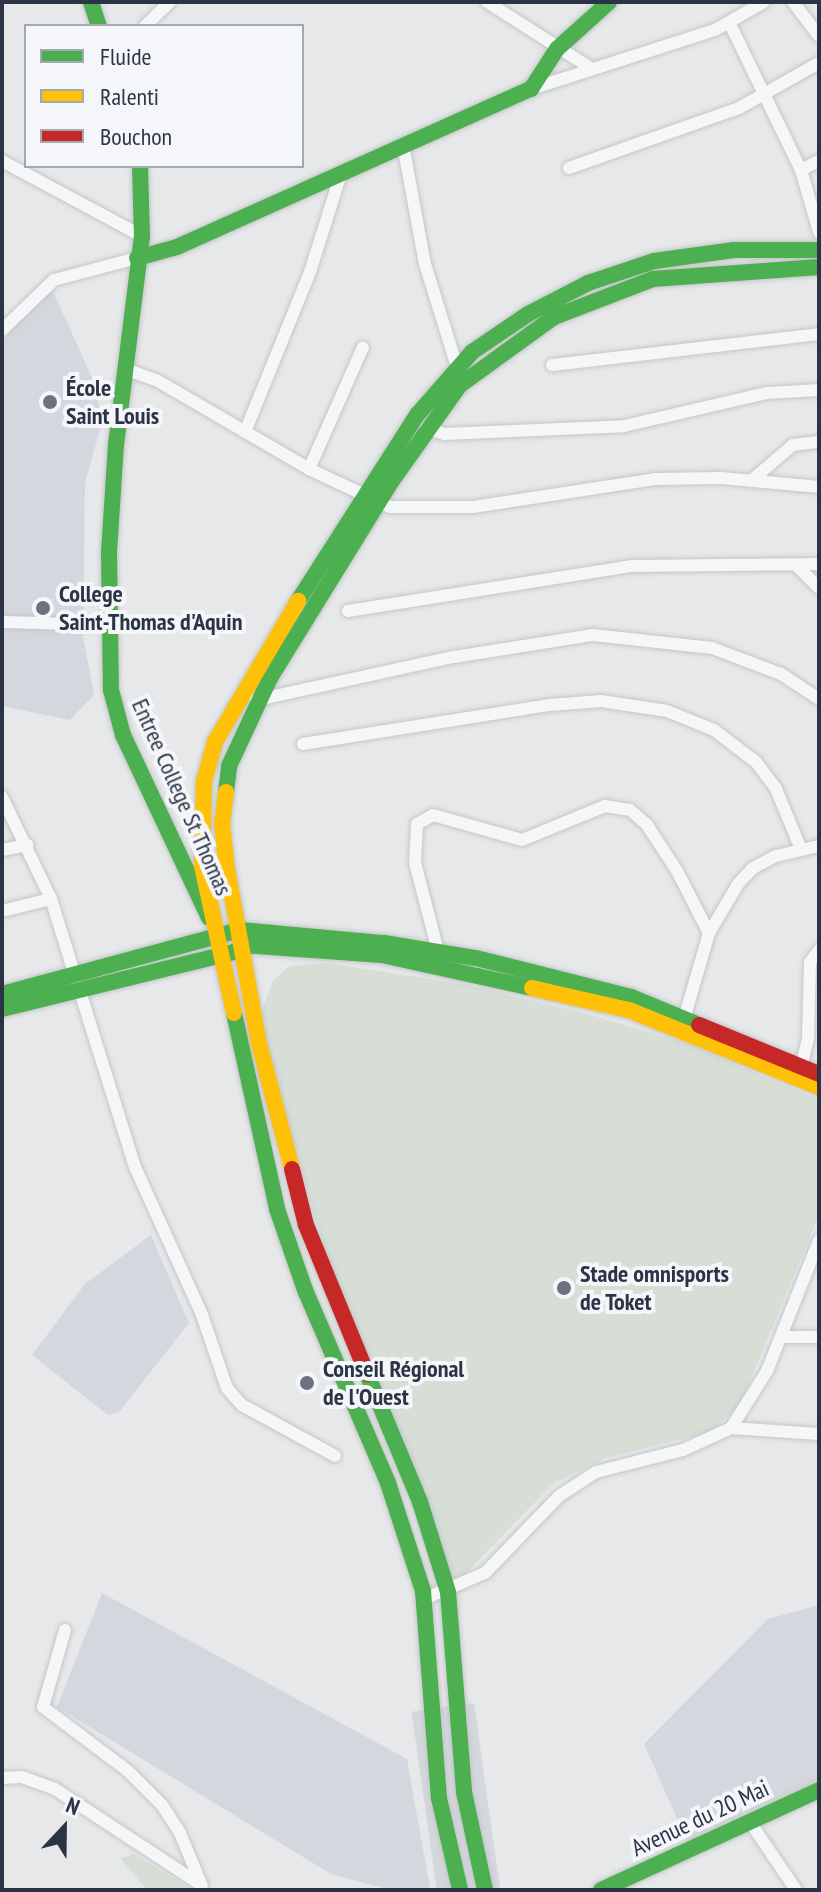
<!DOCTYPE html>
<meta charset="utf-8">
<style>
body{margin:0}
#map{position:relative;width:821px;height:1892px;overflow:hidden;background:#e6e8ea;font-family:"PT Sans Narrow",sans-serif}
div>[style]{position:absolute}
.built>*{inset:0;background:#d4d7dd;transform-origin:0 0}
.green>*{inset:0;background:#d6ded6}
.roads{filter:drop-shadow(0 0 2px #c4c6c8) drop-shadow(0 0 2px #c4c6c8)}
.street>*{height:12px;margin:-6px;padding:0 6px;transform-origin:6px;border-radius:6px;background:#f5f6f7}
.fast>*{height:16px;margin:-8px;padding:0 8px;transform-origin:8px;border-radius:8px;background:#4caf50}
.slow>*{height:16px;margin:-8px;padding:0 8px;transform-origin:8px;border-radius:8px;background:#ffc107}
.jam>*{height:16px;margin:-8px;padding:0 8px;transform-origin:8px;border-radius:8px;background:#c62828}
.dots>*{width:22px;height:22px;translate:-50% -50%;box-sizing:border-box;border:4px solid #f4f6f9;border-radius:50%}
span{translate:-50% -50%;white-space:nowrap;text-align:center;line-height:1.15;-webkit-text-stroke:8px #f4f6f9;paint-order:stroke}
.poi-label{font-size:24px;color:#2b3445;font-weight:700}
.left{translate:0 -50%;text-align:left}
.street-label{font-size:24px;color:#2b3445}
.frame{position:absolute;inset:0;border:4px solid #2b3445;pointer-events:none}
.legend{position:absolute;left:24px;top:24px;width:280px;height:144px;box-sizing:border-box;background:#f4f6f9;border:2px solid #a4a8b1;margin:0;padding:10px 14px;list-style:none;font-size:24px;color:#2b3445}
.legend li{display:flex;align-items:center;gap:16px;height:40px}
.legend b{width:40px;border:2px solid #a4a8b1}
.north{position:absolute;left:24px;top:1788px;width:80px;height:80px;-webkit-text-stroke:6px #f4f6f9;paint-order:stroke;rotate:22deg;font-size:22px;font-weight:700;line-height:32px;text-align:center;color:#2b3445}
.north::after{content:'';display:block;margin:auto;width:28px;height:36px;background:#2b3445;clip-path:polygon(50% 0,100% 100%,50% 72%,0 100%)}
</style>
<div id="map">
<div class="built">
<i style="clip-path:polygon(52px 289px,94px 382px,102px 422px,85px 483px,83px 637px,94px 695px,70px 720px,2px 706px,2px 341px)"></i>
<i style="clip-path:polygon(151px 1235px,189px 1323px,119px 1412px,108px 1415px,32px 1355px,85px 1284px)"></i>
<i style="clip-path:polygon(102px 1593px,407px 1759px,430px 1889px,391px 1890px,331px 1874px,57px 1707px)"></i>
<i style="clip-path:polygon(819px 1605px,819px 1780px,687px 1841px,644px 1744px,768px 1619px)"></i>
<i style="left:474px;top:1703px;width:189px;height:63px;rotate:82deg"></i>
</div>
<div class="green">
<i style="clip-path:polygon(327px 963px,463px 984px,587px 1014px,683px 1042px,819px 1100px,819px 1215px,740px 1405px,710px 1432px,606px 1458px,554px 1483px,452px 1587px,326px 1254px,268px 1051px,262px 1011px,273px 980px,290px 966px)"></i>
<i style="clip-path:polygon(134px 1854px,193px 1890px,147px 1890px,120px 1858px)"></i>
</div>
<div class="roads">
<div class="street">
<i style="left:487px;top:2px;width:121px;rotate:32.5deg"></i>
<i style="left:793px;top:2px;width:43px;rotate:52.6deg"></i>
<i style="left:730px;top:24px;width:162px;rotate:64.1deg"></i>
<i style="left:801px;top:170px;width:65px;rotate:73.8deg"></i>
<i style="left:145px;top:26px;width:35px;rotate:-44deg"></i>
<i style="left:531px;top:89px;width:193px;rotate:-17.8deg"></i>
<i style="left:715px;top:30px;width:56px;rotate:-29.7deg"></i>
<i style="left:404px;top:150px;width:116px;rotate:79.6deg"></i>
<i style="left:425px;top:264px;width:108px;rotate:72.7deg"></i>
<i style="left:2px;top:161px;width:159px;rotate:28.2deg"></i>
<i style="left:569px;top:168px;width:180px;rotate:-19.4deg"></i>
<i style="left:739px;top:108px;width:92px;rotate:-29.4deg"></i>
<i style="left:801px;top:170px;width:20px;rotate:-27deg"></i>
<i style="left:2px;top:330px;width:72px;rotate:-43.9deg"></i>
<i style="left:54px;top:280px;width:86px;rotate:-14.8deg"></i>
<i style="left:552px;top:365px;width:269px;rotate:-6.6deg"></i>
<i style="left:125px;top:369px;width:35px;rotate:20deg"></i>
<i style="left:158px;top:381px;width:175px;rotate:30.2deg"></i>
<i style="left:309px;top:469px;width:89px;rotate:25.1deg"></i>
<i style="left:390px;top:507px;width:83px"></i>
<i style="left:473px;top:507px;width:184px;rotate:-8.7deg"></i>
<i style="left:655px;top:479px;width:66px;rotate:-0.9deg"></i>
<i style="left:721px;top:478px;width:98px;rotate:5.2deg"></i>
<i style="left:426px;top:428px;width:19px;rotate:18deg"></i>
<i style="left:444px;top:434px;width:180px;rotate:-2.5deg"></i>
<i style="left:624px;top:426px;width:147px;rotate:-13deg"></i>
<i style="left:767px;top:393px;width:52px;rotate:-3.3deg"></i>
<i style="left:245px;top:432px;width:173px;rotate:-67.9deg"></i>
<i style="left:310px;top:272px;width:100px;rotate:-72.5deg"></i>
<i style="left:309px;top:469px;width:133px;rotate:-66.1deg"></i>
<i style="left:753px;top:479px;width:52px;rotate:-40.4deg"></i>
<i style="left:793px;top:445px;width:26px;rotate:-7deg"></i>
<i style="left:796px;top:565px;width:33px;rotate:45deg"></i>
<i style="left:348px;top:611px;width:288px;rotate:-9deg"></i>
<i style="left:632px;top:566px;width:187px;rotate:-0.6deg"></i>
<i style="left:2px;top:622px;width:107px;rotate:1.6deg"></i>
<i style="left:256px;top:700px;width:203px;rotate:-12.3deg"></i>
<i style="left:454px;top:657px;width:141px;rotate:-9deg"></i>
<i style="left:593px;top:635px;width:120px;rotate:6.2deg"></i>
<i style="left:712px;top:648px;width:74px;rotate:20.6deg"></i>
<i style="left:781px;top:674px;width:45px;rotate:33.3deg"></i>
<i style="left:303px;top:744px;width:250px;rotate:-9deg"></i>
<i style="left:550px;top:705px;width:51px;rotate:-4.5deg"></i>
<i style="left:601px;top:701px;width:67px;rotate:8.6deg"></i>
<i style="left:667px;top:711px;width:51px;rotate:22deg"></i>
<i style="left:714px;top:730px;width:53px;rotate:37.3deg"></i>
<i style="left:756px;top:762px;width:34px;rotate:53deg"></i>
<i style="left:776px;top:789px;width:65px;rotate:67.4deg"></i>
<i style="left:2px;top:797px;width:113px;rotate:64.3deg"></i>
<i style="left:51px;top:899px;width:281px;rotate:72.6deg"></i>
<i style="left:135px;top:1167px;width:162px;rotate:65.6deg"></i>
<i style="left:202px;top:1315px;width:77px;rotate:71.1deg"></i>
<i style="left:227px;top:1388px;width:23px;rotate:49deg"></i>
<i style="left:242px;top:1405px;width:106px;rotate:28.7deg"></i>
<i style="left:2px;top:850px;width:26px;rotate:-11deg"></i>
<i style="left:2px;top:911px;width:50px;rotate:-13.8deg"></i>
<i style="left:438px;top:951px;width:91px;rotate:-104.6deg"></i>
<i style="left:415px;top:863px;width:39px;rotate:-87deg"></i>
<i style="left:417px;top:824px;width:18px;rotate:-29deg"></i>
<i style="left:433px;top:815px;width:92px;rotate:15.7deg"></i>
<i style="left:522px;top:840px;width:90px;rotate:-22.3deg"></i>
<i style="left:605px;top:806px;width:25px;rotate:9deg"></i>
<i style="left:630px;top:810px;width:23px;rotate:41deg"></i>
<i style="left:647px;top:825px;width:55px;rotate:56.9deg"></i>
<i style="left:677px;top:871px;width:70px;rotate:62.7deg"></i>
<i style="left:682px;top:1026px;width:97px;rotate:-73.8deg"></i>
<i style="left:709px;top:933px;width:57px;rotate:-59.4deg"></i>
<i style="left:738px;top:884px;width:22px;rotate:-47deg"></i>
<i style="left:753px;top:868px;width:26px;rotate:-28deg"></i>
<i style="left:776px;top:856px;width:44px;rotate:-13.1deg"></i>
<i style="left:801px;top:1067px;width:30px;rotate:-76deg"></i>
<i style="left:808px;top:1038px;width:76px;rotate:-88.5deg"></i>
<i style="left:810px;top:962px;width:15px;rotate:-53deg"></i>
<i style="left:781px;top:1337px;width:38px"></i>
<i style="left:731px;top:1428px;width:88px;rotate:3.9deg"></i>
<i style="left:424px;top:1599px;width:66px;rotate:-23.1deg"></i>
<i style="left:485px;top:1573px;width:107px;rotate:-46.1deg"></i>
<i style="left:559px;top:1496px;width:44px;rotate:-33deg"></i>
<i style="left:596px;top:1472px;width:90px;rotate:-14.2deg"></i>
<i style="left:683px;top:1450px;width:53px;rotate:-24.6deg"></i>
<i style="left:731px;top:1428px;width:67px;rotate:-57.7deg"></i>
<i style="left:767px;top:1371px;width:141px;rotate:-68.3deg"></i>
<i style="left:65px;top:1630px;width:80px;rotate:105.9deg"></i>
<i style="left:43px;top:1707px;width:106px;rotate:37deg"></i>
<i style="left:128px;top:1771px;width:48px;rotate:45deg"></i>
<i style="left:162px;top:1805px;width:33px;rotate:57deg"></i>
<i style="left:180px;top:1833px;width:57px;rotate:67.5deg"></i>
<i style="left:2px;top:1778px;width:20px;rotate:-3deg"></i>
<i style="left:22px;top:1777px;width:35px;rotate:20deg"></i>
<i style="left:55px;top:1789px;width:175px;rotate:33.3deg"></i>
<i style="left:750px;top:1822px;width:82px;rotate:55.9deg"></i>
</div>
<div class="fast">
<i style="left:91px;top:2px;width:25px;rotate:72deg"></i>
<i style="left:140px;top:166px;width:70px;rotate:88.4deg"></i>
<i style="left:142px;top:236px;width:210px;rotate:97.1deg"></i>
<i style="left:116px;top:444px;width:108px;rotate:93.7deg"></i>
<i style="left:109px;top:552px;width:138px;rotate:89.2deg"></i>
<i style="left:111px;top:690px;width:47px;rotate:75.1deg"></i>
<i style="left:123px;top:735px;width:202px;rotate:64.8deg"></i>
<i style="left:137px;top:258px;width:41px;rotate:-15.4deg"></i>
<i style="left:177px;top:247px;width:388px;rotate:-24.1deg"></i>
<i style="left:531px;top:89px;width:48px;rotate:-57deg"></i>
<i style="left:557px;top:49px;width:70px;rotate:-42.1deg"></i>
<i style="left:298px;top:601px;width:221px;rotate:-57.4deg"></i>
<i style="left:417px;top:415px;width:84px;rotate:-48.9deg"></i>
<i style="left:472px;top:352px;width:68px;rotate:-34.2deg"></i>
<i style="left:528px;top:314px;width:68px;rotate:-27.3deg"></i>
<i style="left:588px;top:283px;width:70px;rotate:-18.4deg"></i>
<i style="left:654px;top:261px;width:81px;rotate:-7.8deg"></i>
<i style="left:734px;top:250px;width:85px"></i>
<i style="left:226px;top:792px;width:26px;rotate:-83deg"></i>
<i style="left:229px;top:766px;width:97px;rotate:-65deg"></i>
<i style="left:270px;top:678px;width:230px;rotate:-58.3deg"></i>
<i style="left:391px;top:482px;width:119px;rotate:-54.6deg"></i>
<i style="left:460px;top:385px;width:116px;rotate:-35.9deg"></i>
<i style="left:554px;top:317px;width:106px;rotate:-21deg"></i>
<i style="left:653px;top:279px;width:166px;rotate:-4.1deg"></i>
<i style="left:2px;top:994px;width:246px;rotate:-15.1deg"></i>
<i style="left:240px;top:930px;width:145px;rotate:5.2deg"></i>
<i style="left:384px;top:943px;width:93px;rotate:9.3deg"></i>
<i style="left:476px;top:958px;width:160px;rotate:14.1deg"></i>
<i style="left:631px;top:997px;width:74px;rotate:22.4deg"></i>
<i style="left:2px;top:1009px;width:239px;rotate:-13.8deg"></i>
<i style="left:234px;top:952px;width:11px;rotate:-38deg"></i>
<i style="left:243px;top:945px;width:139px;rotate:4.1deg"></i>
<i style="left:382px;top:955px;width:154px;rotate:12.4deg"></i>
<i style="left:234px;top:1013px;width:201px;rotate:77.6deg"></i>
<i style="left:277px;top:1209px;width:86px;rotate:70.9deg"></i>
<i style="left:305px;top:1290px;width:210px;rotate:66.7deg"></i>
<i style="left:388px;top:1483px;width:114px;rotate:72deg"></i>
<i style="left:423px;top:1591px;width:208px;rotate:85.6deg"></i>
<i style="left:439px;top:1798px;width:94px;rotate:77.1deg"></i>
<i style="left:367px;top:1374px;width:139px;rotate:67.5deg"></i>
<i style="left:420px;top:1502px;width:94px;rotate:72.7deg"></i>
<i style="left:448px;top:1592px;width:201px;rotate:85.4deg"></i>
<i style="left:464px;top:1792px;width:100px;rotate:77.9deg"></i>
<i style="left:601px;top:1890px;width:240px;rotate:-24.6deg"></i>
</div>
<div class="slow">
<i style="left:226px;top:792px;width:32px;rotate:97deg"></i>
<i style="left:222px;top:824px;width:45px;rotate:83.7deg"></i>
<i style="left:227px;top:869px;width:177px;rotate:79.6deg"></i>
<i style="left:259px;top:1043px;width:130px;rotate:75.3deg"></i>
<i style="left:532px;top:988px;width:99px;rotate:12.8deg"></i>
<i style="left:629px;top:1010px;width:205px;rotate:22.1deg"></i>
<i style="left:234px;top:1013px;width:150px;rotate:-102.3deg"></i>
<i style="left:202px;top:866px;width:85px;rotate:-88.7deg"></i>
<i style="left:204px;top:781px;width:41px;rotate:-74.2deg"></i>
<i style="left:215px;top:742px;width:164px;rotate:-59.5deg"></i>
</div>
<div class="jam">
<i style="left:699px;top:1025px;width:130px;rotate:22.2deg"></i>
<i style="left:292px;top:1169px;width:58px;rotate:76deg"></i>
<i style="left:306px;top:1225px;width:161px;rotate:67.7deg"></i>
</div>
</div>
<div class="dots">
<i style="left:50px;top:402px;background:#6c737f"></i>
<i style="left:43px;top:608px;background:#6c737f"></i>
<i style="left:564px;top:1288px;background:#6c737f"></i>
<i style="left:307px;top:1383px;background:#6c737f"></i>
</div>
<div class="poi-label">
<span class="left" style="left:66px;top:402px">École<br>Saint Louis</span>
<span class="left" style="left:59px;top:608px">College<br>Saint-Thomas d'Aquin</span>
<span class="left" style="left:580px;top:1288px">Stade omnisports<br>de Toket</span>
<span class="left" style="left:323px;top:1383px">Conseil Régional<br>de l'Ouest</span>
</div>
<div class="street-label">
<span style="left:182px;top:797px;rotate:66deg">Entree College St Thomas</span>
<span style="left:700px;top:1818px;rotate:-25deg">Avenue du 20 Mai</span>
</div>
<div class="frame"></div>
<ul class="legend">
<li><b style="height:10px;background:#4caf50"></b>Fluide</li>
<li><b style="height:10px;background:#ffc107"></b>Ralenti</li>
<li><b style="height:10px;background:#c62828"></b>Bouchon</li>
</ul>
<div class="north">N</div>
</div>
